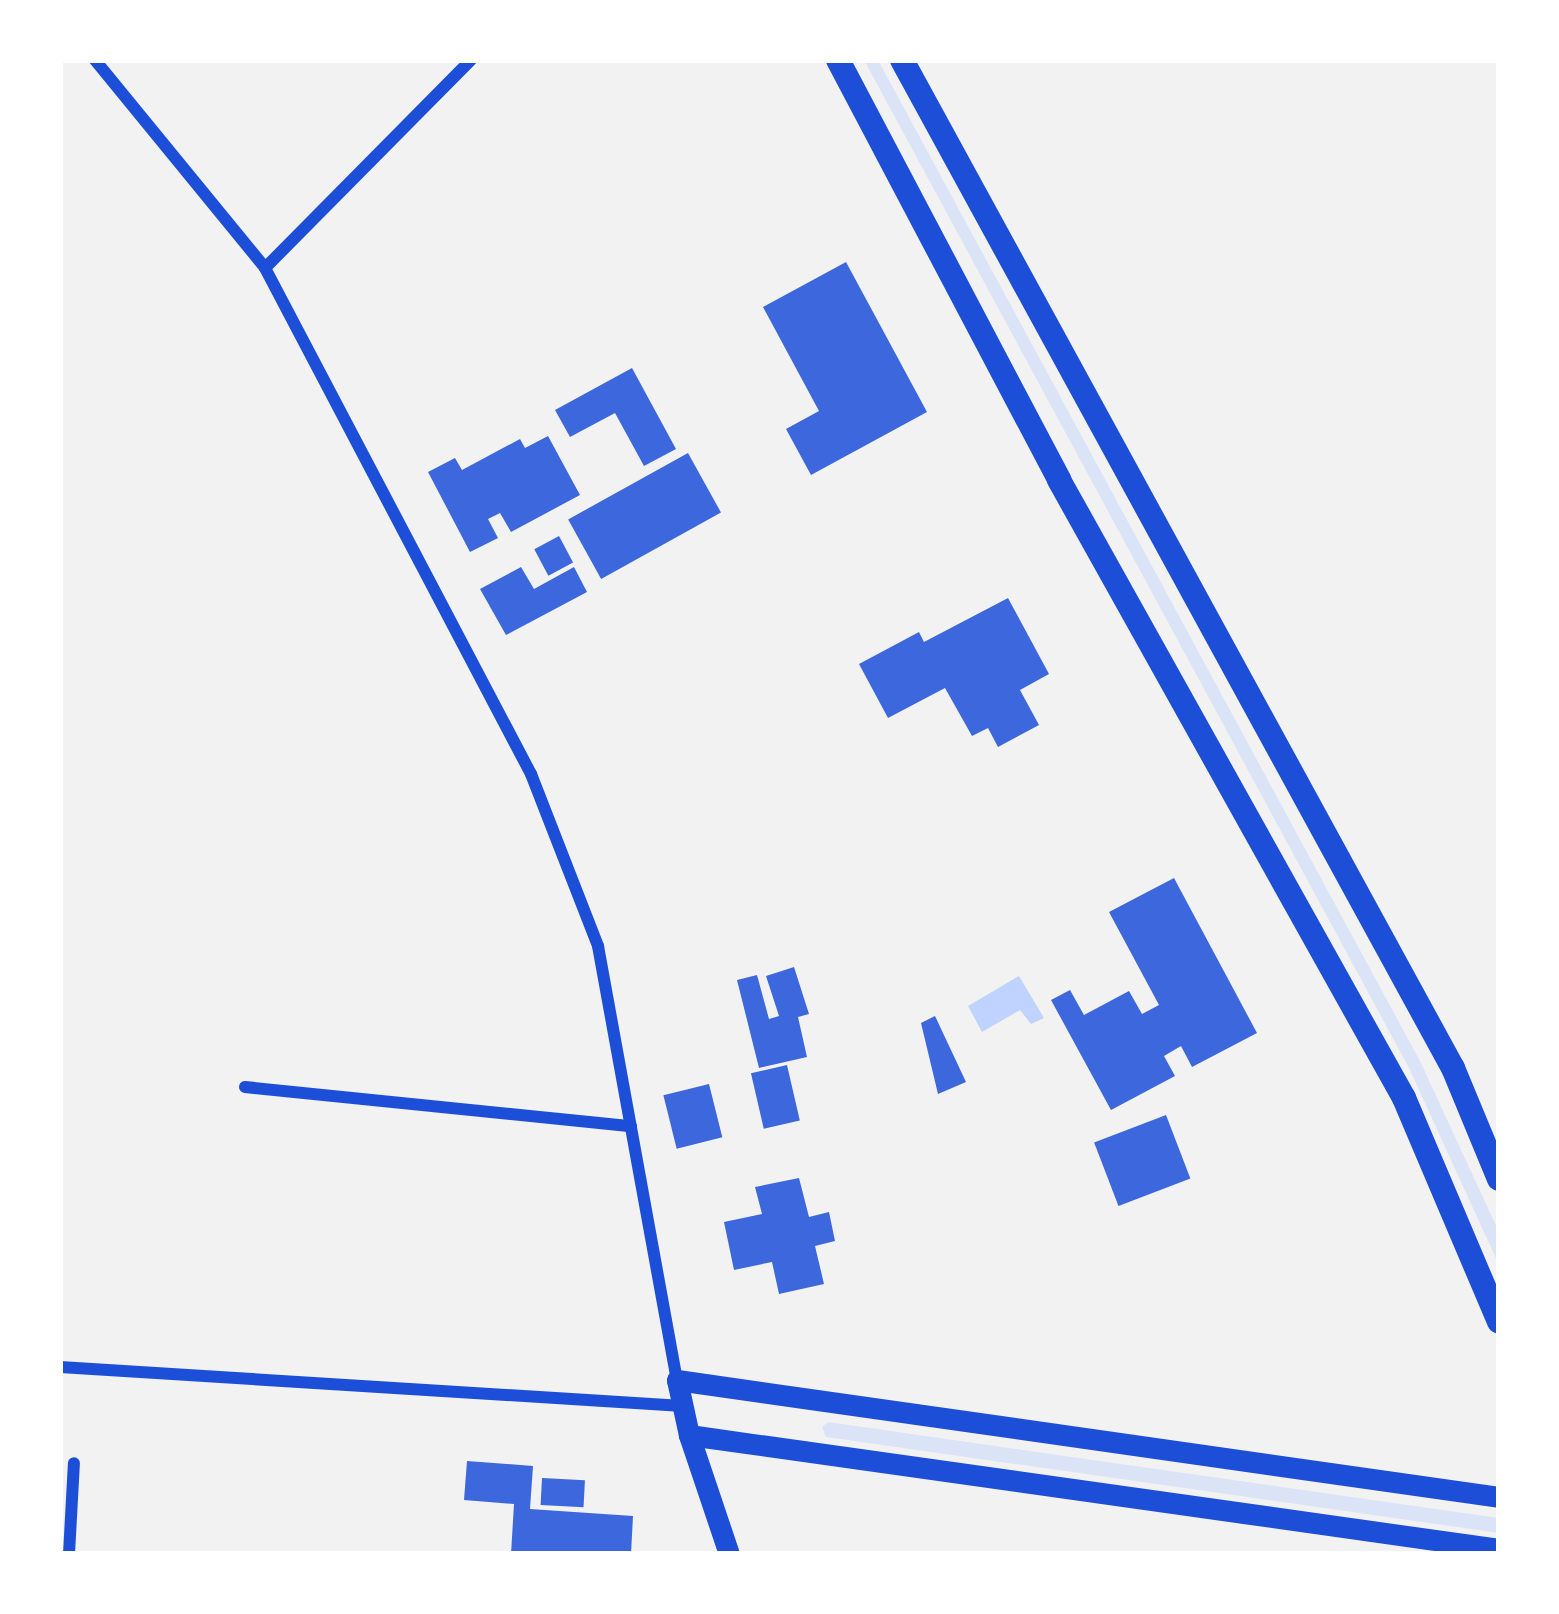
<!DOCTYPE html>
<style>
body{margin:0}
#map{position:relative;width:1559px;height:1614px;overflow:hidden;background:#f2f2f2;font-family:"Titillium Web",sans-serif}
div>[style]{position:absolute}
.green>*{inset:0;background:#dbe4f7}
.water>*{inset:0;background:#bfd3fe}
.building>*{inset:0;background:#3d67dc;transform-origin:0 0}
.minor>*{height:12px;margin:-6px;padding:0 6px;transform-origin:6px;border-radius:6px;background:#1d4ed8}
.tertiary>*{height:21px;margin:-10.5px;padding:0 10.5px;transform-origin:10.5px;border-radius:10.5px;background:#1d4ed8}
.secondary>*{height:24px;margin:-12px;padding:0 12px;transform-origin:12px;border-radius:12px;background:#1d4ed8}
span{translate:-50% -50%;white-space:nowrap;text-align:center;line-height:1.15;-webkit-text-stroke:10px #fff;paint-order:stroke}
.frame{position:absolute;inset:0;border:63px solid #fff;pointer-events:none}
</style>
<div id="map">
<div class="green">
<i style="clip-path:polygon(864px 60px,878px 60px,1420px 1061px,1499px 1232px,1499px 1265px,1409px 1068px)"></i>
<i style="clip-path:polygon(828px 1422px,1499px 1518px,1499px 1533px,826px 1437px,822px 1427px)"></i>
</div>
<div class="water">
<i style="clip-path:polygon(1019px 976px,1044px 1018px,1031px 1024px,1020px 1010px,982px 1032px,968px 1006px)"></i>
</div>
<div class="building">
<i style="clip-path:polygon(846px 262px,927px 412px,811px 475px,786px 429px,819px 411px,763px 307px)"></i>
<i style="clip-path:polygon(632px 368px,676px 449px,644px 466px,615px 413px,570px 437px,555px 410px)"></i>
<i style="clip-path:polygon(548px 436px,580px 495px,511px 532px,500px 513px,488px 519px,498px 538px,470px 552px,428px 472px,455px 458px,462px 470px,520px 439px,525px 448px)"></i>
<i style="left:688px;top:453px;width:68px;height:137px;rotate:61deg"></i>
<i style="left:559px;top:536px;width:30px;height:28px;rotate:62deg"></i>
<i style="clip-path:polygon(521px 567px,534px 589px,574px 567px,587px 592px,506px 635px,480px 589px)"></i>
<i style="clip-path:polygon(1008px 598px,1049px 674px,1020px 690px,1039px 725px,998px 747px,988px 728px,972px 736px,945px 688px,888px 718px,859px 664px,919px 632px,924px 642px)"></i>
<i style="clip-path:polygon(1174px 878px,1257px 1033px,1192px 1067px,1181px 1046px,1164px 1056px,1175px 1076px,1111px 1110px,1051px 1000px,1070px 990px,1084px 1015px,1129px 991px,1142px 1014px,1159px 1005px,1109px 912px)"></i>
<i style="clip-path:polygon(794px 967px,809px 1014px,798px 1017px,807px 1057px,759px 1068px,737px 980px,757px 975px,769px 1019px,779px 1016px,766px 976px)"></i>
<i style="clip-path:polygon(935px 1016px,966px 1082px,938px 1094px,921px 1023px)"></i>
<i style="left:787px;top:1065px;width:57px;height:37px;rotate:77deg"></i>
<i style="left:709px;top:1084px;width:55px;height:47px;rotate:76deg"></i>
<i style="left:1166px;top:1115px;width:68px;height:77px;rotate:69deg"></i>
<i style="clip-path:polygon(799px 1178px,809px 1217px,829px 1212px,835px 1241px,815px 1246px,824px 1284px,779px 1294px,772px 1262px,734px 1270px,724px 1222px,762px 1214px,755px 1187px)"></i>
<i style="clip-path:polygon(467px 1461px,533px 1466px,530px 1509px,633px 1516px,631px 1554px,511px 1554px,514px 1504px,464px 1500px)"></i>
<i style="left:542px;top:1478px;width:43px;height:27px;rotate:3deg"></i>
</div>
<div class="minor">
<i style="left:95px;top:60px;width:269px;rotate:50.7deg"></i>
<i style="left:265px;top:268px;width:572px;rotate:62.27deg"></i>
<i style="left:531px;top:774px;width:185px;rotate:68.7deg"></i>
<i style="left:598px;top:946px;width:441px;rotate:79.7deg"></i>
<i style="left:265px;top:268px;width:293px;rotate:-45.3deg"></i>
<i style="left:245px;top:1087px;width:388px;rotate:5.8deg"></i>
<i style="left:60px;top:1367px;width:624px;rotate:3.58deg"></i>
<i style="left:69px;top:1554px;width:91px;rotate:-86.9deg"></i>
</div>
<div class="tertiary">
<i style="left:689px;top:1435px;width:818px;rotate:8.01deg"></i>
<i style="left:729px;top:1554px;width:126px;rotate:-108.6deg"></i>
<i style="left:689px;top:1435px;width:56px;rotate:-102.3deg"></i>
<i style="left:677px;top:1380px;width:830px;rotate:8.1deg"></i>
</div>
<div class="secondary">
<i style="left:838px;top:60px;width:475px;rotate:62.2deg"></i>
<i style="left:1059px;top:480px;width:708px;rotate:60.83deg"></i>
<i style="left:1404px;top:1098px;width:243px;rotate:67deg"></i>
<i style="left:902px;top:60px;width:1149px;rotate:61.34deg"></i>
<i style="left:1453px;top:1068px;width:120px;rotate:67.5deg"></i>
</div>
<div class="frame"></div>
</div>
